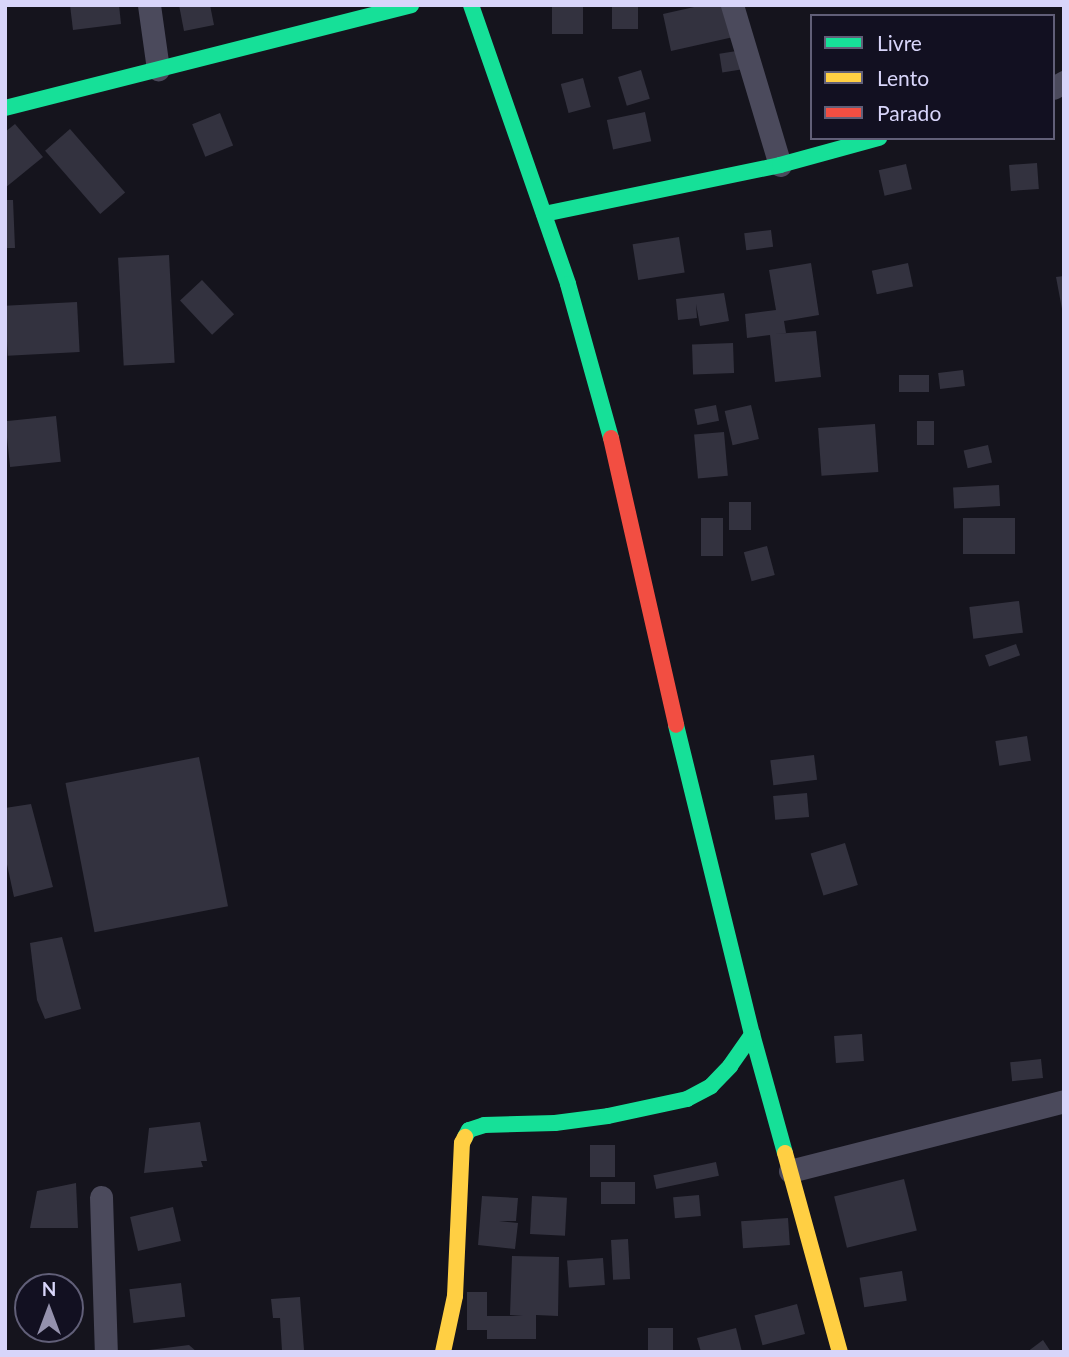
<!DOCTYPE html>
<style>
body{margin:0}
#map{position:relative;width:1069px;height:1357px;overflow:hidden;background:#15141d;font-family:Lato,sans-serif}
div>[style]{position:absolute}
.building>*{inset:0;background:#33323f;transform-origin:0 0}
.street>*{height:23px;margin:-11.5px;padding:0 11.5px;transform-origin:11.5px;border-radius:11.5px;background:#4b4a5c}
.fast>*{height:16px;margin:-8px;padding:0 8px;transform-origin:8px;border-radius:8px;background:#16e098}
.slow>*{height:16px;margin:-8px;padding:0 8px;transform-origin:8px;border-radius:8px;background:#ffcf43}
.jam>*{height:16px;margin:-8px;padding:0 8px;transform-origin:8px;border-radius:8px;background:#f24e42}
span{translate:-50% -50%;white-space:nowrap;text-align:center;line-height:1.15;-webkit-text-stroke:6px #121021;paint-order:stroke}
.frame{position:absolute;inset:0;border:7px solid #d8d5fa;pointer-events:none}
.legend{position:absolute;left:810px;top:14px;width:245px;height:126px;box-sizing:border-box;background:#121021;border:2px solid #615f78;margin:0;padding:9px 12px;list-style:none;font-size:21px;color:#d8d5fa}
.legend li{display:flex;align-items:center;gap:14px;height:35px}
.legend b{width:35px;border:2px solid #615f78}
.north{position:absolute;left:14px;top:1273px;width:70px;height:70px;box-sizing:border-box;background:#121021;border:2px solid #615f78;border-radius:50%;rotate:0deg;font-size:19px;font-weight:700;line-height:28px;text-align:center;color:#d8d5fa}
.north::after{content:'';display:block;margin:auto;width:24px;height:32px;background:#9491ad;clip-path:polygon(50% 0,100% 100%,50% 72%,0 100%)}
</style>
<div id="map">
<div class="building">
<i style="clip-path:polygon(70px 5px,119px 5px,121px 24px,73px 30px)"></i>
<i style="clip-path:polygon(179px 5px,210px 5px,214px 25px,184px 31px)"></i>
<i style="left:552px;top:5px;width:31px;height:29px"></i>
<i style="left:612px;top:5px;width:26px;height:24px"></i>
<i style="clip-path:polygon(703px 5px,731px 5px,738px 36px,671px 51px,663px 14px)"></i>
<i style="left:749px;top:49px;width:19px;height:30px;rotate:81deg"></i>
<i style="left:641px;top:70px;width:30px;height:24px;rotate:73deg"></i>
<i style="left:583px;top:78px;width:30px;height:23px;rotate:75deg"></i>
<i style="left:645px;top:112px;width:30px;height:39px;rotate:78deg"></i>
<i style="left:220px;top:113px;width:35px;height:30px;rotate:68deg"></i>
<i style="clip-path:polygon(15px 124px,43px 157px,5px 188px,5px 132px)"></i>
<i style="left:70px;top:129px;width:84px;height:33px;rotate:49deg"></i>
<i style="left:1037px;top:163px;width:26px;height:28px;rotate:86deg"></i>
<i style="left:906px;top:164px;width:26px;height:28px;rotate:77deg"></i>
<i style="clip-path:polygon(5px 200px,13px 200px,15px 248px,5px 248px)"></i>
<i style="left:771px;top:230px;width:17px;height:27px;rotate:83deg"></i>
<i style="left:679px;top:237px;width:36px;height:47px;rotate:81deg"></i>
<i style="left:169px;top:255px;width:108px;height:51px;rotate:87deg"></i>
<i style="clip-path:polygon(811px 263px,819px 315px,784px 321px,786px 333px,774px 334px,816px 331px,821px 377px,775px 382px,770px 335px,747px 338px,745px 314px,776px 310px,769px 270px)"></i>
<i style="left:908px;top:263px;width:24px;height:37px;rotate:78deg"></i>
<i style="clip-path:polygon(1064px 276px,1064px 309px,1062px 309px,1056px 277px)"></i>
<i style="left:202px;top:280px;width:47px;height:30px;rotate:47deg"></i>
<i style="clip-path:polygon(724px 293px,729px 321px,700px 326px,696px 304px,697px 318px,678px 320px,676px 299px)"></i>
<i style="left:77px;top:302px;width:50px;height:72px;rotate:87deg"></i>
<i style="left:733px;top:343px;width:30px;height:41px;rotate:88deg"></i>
<i style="left:963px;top:370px;width:16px;height:25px;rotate:83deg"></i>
<i style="left:899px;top:375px;width:30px;height:17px"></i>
<i style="left:716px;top:405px;width:16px;height:22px;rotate:79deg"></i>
<i style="left:751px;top:405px;width:35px;height:27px;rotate:77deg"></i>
<i style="left:56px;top:416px;width:46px;height:51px;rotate:84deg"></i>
<i style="left:917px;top:421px;width:17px;height:24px"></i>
<i style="left:875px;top:424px;width:48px;height:57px;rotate:86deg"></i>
<i style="left:724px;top:432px;width:44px;height:30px;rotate:85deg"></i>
<i style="left:988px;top:445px;width:18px;height:25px;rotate:77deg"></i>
<i style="left:999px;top:485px;width:21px;height:46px;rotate:87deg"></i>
<i style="left:729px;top:502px;width:22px;height:28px"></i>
<i style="left:701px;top:518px;width:22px;height:38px"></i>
<i style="left:963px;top:518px;width:52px;height:36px"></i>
<i style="left:767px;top:546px;width:30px;height:24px;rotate:75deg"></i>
<i style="left:1019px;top:601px;width:32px;height:50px;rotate:83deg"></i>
<i style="left:1016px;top:644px;width:12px;height:33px;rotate:70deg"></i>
<i style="left:1027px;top:736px;width:25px;height:32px;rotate:81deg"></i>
<i style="left:814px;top:755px;width:25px;height:44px;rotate:83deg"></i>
<i style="left:199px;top:757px;width:152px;height:136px;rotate:79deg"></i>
<i style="left:807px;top:793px;width:24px;height:34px;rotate:85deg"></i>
<i style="clip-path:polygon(31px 804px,53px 887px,14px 897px,5px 855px,5px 808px)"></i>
<i style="left:845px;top:843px;width:44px;height:36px;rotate:73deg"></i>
<i style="clip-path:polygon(62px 937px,81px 1009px,45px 1019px,37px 1000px,30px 943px)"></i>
<i style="left:862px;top:1034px;width:27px;height:28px;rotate:86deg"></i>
<i style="left:1041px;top:1059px;width:19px;height:31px;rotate:84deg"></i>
<i style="clip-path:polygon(200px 1122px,207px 1161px,201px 1161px,203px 1167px,144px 1173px,149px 1128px)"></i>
<i style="left:590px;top:1145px;width:25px;height:32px"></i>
<i style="left:716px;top:1162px;width:14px;height:64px;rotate:78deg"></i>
<i style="left:904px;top:1179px;width:53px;height:72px;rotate:76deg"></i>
<i style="left:601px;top:1182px;width:34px;height:22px"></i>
<i style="clip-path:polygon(76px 1183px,78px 1228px,30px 1228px,37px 1191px)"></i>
<i style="left:699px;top:1195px;width:21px;height:26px;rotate:85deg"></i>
<i style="clip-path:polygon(482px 1196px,518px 1198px,516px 1221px,499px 1221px,518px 1223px,515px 1249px,478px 1245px)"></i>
<i style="left:532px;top:1196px;width:35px;height:38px;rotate:3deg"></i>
<i style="left:173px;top:1207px;width:35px;height:44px;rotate:77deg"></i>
<i style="left:788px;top:1218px;width:27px;height:47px;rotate:86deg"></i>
<i style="left:628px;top:1239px;width:40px;height:17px;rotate:87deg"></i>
<i style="clip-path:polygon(512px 1256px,559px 1257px,558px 1316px,536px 1315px,536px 1339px,487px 1339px,487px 1330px,467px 1330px,467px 1292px,487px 1292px,487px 1316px,523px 1316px,510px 1315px)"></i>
<i style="left:603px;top:1258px;width:27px;height:36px;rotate:86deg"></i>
<i style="left:902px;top:1271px;width:30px;height:43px;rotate:81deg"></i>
<i style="left:48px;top:1281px;width:24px;height:6px"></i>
<i style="left:181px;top:1283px;width:34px;height:52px;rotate:83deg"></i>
<i style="clip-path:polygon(300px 1297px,304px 1350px,282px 1351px,280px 1318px,273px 1318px,271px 1299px)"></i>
<i style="left:797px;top:1304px;width:31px;height:44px;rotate:75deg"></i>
<i style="left:648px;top:1328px;width:25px;height:24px"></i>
<i style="clip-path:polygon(736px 1328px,742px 1352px,701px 1352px,697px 1338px)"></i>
<i style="clip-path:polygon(1043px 1340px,1051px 1352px,1027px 1352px)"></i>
<i style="clip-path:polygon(189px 1345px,197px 1352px,149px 1352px,149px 1350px)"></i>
</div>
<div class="street">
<i style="left:149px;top:5px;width:65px;rotate:82deg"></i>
<i style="left:732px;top:5px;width:167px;rotate:73.3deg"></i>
<i style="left:1053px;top:88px;width:13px;rotate:-29deg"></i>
<i style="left:790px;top:1171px;width:283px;rotate:-14.3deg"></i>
<i style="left:101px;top:1197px;width:155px;rotate:88.2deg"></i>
</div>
<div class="fast">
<i style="left:471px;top:5px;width:295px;rotate:70.8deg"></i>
<i style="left:568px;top:284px;width:160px;rotate:74.4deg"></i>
<i style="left:5px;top:108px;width:419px;rotate:-14.2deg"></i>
<i style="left:544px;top:214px;width:241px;rotate:-11.7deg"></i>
<i style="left:780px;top:165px;width:103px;rotate:-15.3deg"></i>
<i style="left:676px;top:725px;width:318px;rotate:76.2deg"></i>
<i style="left:752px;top:1034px;width:123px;rotate:74.5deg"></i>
<i style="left:465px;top:1137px;width:8px;rotate:-60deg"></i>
<i style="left:469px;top:1130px;width:16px;rotate:-18deg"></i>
<i style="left:484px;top:1125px;width:71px;rotate:-1.6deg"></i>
<i style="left:555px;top:1123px;width:53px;rotate:-7.5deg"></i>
<i style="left:608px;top:1116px;width:81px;rotate:-12.1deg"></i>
<i style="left:687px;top:1099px;width:27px;rotate:-28deg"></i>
<i style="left:711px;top:1086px;width:28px;rotate:-46deg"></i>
<i style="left:730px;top:1066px;width:39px;rotate:-55deg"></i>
</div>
<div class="slow">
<i style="left:785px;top:1153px;width:206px;rotate:74.6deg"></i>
<i style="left:443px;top:1352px;width:57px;rotate:-77.9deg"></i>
<i style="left:455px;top:1296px;width:153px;rotate:-87.4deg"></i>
<i style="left:462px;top:1143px;width:7px;rotate:-63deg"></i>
</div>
<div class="jam">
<i style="left:611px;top:438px;width:294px;rotate:77.2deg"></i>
</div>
<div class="frame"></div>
<ul class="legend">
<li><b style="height:9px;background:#16e098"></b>Livre</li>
<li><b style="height:9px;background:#ffcf43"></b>Lento</li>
<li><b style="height:9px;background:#f24e42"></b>Parado</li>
</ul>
<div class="north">N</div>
</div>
